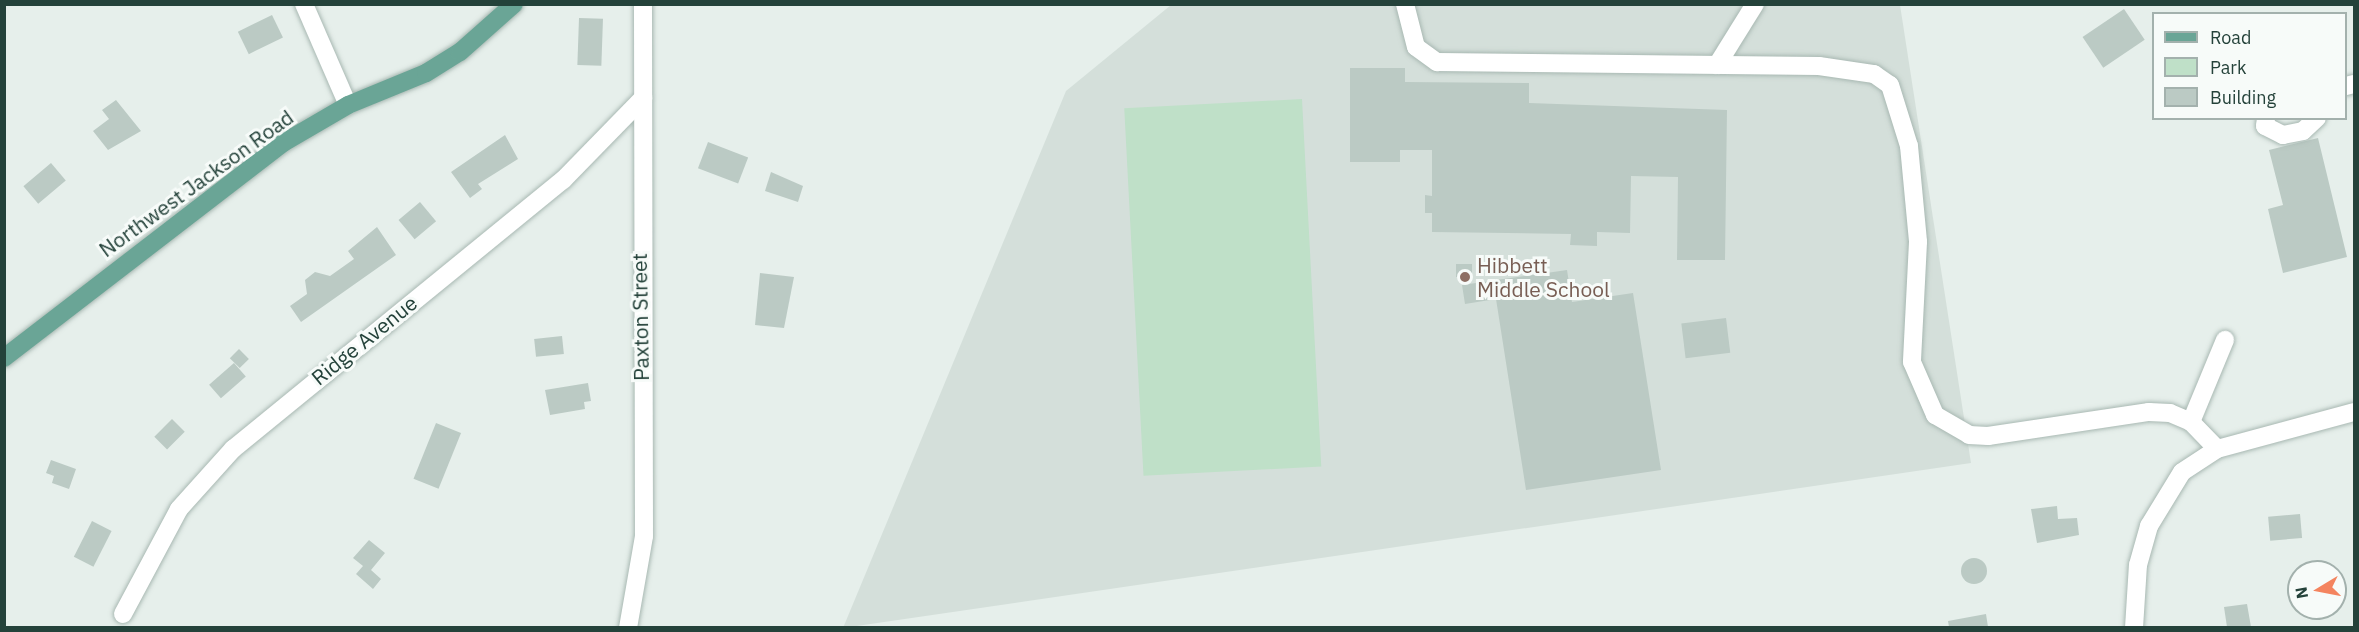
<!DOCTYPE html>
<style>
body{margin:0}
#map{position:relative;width:2359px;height:632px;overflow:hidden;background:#e6efeb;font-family:"IBM Plex Sans",sans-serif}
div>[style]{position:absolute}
.built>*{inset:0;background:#d4dfda}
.green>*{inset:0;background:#bfe0c8;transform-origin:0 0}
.building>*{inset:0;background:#bbcac4;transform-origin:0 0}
.round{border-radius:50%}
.roads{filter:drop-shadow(0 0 2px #a8b8b2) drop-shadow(0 0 2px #a8b8b2)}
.minor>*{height:18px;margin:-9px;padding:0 9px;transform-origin:9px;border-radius:9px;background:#fff}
.major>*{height:18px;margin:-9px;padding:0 9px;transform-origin:9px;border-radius:9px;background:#6aa596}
.dots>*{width:16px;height:16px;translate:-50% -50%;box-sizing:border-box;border:3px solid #f7fbf9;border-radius:50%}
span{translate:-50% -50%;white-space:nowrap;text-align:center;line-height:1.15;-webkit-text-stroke:6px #f7fbf9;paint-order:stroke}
.street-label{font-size:21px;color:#24423a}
.education-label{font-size:21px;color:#785e54}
.left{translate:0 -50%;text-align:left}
.frame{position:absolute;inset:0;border:6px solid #24423a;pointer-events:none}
.legend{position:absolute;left:2152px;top:12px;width:195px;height:108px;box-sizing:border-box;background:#f7fbf9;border:2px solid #a3b1ad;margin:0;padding:8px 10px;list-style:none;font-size:18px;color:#24423a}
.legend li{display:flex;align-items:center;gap:12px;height:30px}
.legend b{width:30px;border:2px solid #a3b1ad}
.north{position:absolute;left:2287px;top:560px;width:60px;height:60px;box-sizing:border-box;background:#f7fbf9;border:2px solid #a3b1ad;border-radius:50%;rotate:260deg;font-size:16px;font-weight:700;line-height:24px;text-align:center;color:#24423a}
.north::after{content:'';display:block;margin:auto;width:21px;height:27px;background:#f4845f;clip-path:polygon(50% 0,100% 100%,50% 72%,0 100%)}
</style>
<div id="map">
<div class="built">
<i style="clip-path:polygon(1171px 5px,1900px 5px,1971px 463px,843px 628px,1066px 91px)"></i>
</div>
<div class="green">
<i style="left:1302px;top:99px;width:368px;height:178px;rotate:87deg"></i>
</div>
<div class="building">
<i style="left:2124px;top:9px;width:37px;height:50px;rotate:56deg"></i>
<i style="left:272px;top:15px;width:25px;height:38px;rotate:64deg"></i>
<i style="left:579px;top:18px;width:24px;height:47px;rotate:2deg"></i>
<i style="clip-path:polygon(1350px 68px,1405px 68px,1405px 82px,1529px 83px,1529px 103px,1727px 110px,1725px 260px,1677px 260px,1678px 177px,1631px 176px,1630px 233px,1597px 232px,1597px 246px,1570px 245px,1571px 234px,1432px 232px,1432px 213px,1425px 213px,1425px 195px,1432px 196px,1432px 150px,1400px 150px,1400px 162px,1350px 162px)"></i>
<i style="clip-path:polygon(116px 100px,141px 131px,108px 150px,93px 131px,109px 119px,102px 110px)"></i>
<i style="clip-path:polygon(505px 135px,518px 159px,478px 184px,482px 189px,470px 198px,451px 172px)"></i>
<i style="clip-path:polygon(2318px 138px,2347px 257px,2283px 273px,2268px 209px,2283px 205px,2269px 150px)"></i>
<i style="left:708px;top:142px;width:43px;height:28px;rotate:21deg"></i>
<i style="left:51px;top:163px;width:23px;height:36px;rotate:50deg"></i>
<i style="clip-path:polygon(771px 172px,803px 186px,798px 202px,765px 191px)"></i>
<i style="left:420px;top:202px;width:25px;height:28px;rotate:50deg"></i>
<i style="clip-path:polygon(377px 227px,396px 255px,301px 322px,290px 306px,307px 294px,305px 280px,315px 272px,330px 276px,354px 259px,348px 251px)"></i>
<i style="left:1456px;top:264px;width:16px;height:13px"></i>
<i style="clip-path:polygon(1567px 270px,1572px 302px,1633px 293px,1661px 470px,1526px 490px,1496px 299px,1465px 304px,1462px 285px)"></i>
<i style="clip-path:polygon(760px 273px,794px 277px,784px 328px,755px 325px)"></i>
<i style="left:1726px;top:318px;width:35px;height:45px;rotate:83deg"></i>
<i style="left:562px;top:336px;width:18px;height:28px;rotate:84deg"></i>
<i style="left:239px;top:349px;width:14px;height:13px;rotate:45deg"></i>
<i style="left:234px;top:363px;width:18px;height:33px;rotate:49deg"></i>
<i style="clip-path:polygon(588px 383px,591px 401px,584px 402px,585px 409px,550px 415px,545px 390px)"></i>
<i style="left:172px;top:419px;width:18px;height:25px;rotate:45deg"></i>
<i style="left:436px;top:423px;width:27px;height:60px;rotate:22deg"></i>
<i style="clip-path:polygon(51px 460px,76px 469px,69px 489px,52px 483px,54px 476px,46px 473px)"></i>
<i style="clip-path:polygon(2057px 506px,2058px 519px,2077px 518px,2079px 535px,2037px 543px,2031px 509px)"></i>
<i style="left:2300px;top:514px;width:24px;height:32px;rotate:85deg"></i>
<i style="left:92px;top:521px;width:22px;height:40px;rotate:27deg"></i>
<i style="clip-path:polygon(369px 540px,385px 553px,371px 570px,381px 579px,373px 589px,356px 574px,363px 566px,353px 558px)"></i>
<i class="round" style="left:1961px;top:558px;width:26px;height:26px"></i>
<i style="clip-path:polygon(2247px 604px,2251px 627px,2227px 627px,2224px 607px)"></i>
<i style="clip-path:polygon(1986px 614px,1988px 627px,1949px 627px,1948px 621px)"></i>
</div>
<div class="roads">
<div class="minor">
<i style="left:304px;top:4px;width:110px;rotate:66.5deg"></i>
<i style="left:1405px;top:4px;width:44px;rotate:75.7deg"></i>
<i style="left:1416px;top:47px;width:26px;rotate:36deg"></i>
<i style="left:1437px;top:62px;width:382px;rotate:0.6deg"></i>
<i style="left:1819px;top:66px;width:56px;rotate:8.3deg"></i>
<i style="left:1874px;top:74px;width:19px;rotate:35deg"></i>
<i style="left:1890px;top:85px;width:64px;rotate:72.7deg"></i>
<i style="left:1909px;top:146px;width:96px;rotate:84.6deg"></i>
<i style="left:1918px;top:242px;width:120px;rotate:92.9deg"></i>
<i style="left:1912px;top:362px;width:58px;rotate:66.5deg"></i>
<i style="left:1935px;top:415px;width:39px;rotate:30deg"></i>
<i style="left:1969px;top:435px;width:19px;rotate:3deg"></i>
<i style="left:1988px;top:436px;width:163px;rotate:-8.5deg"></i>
<i style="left:2149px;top:412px;width:21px;rotate:3deg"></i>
<i style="left:2170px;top:413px;width:23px;rotate:23deg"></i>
<i style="left:2191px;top:422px;width:37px;rotate:46deg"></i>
<i style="left:1717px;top:65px;width:72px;rotate:-58.1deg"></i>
<i style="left:2346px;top:86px;width:8px;rotate:-14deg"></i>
<i style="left:2266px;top:118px;width:8px;rotate:97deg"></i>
<i style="left:2265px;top:126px;width:20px;rotate:27deg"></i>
<i style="left:2283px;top:135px;width:20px;rotate:-11deg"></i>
<i style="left:2303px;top:131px;width:19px;rotate:-43deg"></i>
<i style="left:2191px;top:422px;width:89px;rotate:-67.5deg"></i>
<i style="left:123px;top:614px;width:119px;rotate:-61.9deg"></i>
<i style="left:179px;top:509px;width:81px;rotate:-48deg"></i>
<i style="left:233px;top:449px;width:426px;rotate:-39.2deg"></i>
<i style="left:563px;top:180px;width:115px;rotate:-45.7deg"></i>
<i style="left:628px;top:628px;width:93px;rotate:-80.1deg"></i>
<i style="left:644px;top:536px;width:532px;rotate:-90.11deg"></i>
<i style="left:2134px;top:628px;width:63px;rotate:-86.4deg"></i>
<i style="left:2138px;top:565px;width:41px;rotate:-74.2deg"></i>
<i style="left:2149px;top:526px;width:63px;rotate:-58.6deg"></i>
<i style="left:2182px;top:472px;width:42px;rotate:-33.3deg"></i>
<i style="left:2217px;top:449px;width:142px;rotate:-15.1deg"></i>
</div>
<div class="major">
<i style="left:4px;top:358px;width:352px;rotate:-37.6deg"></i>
<i style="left:283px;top:143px;width:75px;rotate:-30.3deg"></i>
<i style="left:348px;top:105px;width:84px;rotate:-22.3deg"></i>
<i style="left:426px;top:73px;width:40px;rotate:-32deg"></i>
<i style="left:460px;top:52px;width:72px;rotate:-41.6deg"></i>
</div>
</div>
<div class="dots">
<i style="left:1465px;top:277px;background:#8d6e63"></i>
</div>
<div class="street-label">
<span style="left:196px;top:183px;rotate:-36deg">Northwest Jackson Road</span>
<span style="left:640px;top:317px;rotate:-91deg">Paxton Street</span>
<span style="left:364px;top:340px;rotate:-39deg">Ridge Avenue</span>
</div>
<div class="education-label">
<span class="left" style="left:1477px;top:277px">Hibbett<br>Middle School</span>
</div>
<div class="frame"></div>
<ul class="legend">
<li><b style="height:8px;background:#6aa596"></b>Road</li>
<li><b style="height:16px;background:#bfe0c8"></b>Park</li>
<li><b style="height:16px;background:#bbcac4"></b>Building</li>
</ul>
<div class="north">N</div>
</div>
